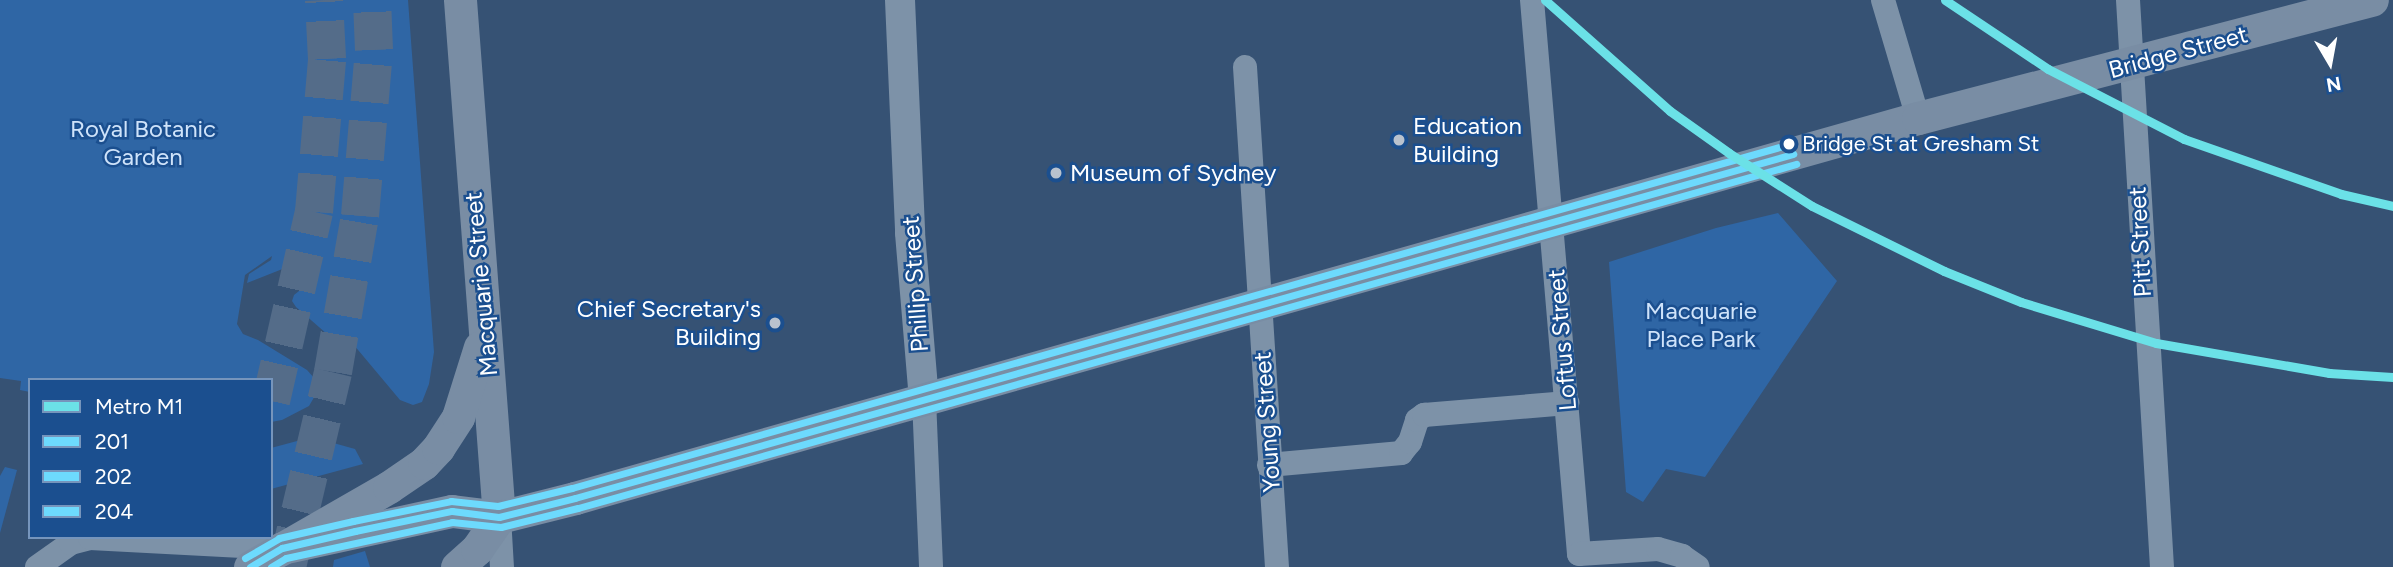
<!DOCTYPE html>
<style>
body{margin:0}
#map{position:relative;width:2393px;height:567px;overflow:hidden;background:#365274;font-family:Figtree,sans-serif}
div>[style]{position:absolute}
.green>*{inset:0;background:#2f66a5}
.motorway-tunnel>*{height:38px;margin-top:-19px;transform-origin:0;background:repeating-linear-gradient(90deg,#546c89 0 38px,transparent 0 57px)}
.minor>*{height:24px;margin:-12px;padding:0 12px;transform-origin:12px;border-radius:12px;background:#7d92a8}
.tertiary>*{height:30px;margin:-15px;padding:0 15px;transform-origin:15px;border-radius:15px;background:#7d92a8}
.secondary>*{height:33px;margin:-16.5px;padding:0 16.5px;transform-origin:16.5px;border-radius:16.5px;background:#798da4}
.bus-1>*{height:7px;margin:-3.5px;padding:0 3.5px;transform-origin:3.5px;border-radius:3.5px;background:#6ddafd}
.bus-2>*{height:7px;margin:-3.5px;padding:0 3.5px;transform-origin:3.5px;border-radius:3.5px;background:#6ddafd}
.bus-3>*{height:7px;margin:-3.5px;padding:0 3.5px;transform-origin:3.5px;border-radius:3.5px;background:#6ddafd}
.metro-1>*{height:9px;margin:-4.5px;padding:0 4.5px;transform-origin:4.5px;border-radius:4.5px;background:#6be1e7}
.dots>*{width:19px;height:19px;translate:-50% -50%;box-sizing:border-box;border:4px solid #1b4f8f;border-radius:50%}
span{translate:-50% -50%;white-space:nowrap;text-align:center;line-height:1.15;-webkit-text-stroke:5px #1b4f8f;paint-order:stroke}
.bus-label{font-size:22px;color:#fff}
.left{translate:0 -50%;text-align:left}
.street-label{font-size:24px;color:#fff}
.poi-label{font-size:24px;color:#fff}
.right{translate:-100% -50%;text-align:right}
.park-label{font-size:24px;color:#cfe3fa}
.legend{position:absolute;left:28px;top:378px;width:245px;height:161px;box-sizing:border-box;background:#1b4f8f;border:2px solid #7695bc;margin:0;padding:9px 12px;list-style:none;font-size:21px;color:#fff}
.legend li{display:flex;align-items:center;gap:14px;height:35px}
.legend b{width:35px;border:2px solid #7695bc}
.north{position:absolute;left:2295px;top:28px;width:70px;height:70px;-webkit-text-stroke:5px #1b4f8f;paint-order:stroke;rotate:170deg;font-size:19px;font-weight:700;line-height:28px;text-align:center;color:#fff}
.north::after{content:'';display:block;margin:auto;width:24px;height:32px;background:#fff;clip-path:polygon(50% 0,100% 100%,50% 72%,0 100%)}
</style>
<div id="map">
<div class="green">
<i style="clip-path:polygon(0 0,408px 0,434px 352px,429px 384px,422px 402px,413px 405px,400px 400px,348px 338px,341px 344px,335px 341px,296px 307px,292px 301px,294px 295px,304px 287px,285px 268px,247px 283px,249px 274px,271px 260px,272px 256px,245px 275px,237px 324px,243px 334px,258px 340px,307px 370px,315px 379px,316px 394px,309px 406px,282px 420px,271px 422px,271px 380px,30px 380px,30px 392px,20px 390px,21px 381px,0 378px)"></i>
<i style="clip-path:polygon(1778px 213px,1837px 281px,1705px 477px,1666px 469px,1643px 502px,1626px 492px,1609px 262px,1716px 228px)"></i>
<i style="clip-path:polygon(312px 437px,355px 449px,363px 464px,271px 489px,271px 448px)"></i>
<i style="clip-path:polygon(5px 467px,17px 470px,0 533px,0 476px)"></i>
<i style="clip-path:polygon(365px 551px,370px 567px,333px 567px,334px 560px)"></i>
</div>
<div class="motorway-tunnel">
<i style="left:271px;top:401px;width:194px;rotate:-77.2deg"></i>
<i style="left:314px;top:212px;width:154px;rotate:-85.1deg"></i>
<i style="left:327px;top:59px;width:59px;rotate:-92.9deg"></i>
<i style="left:287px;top:567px;width:200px;rotate:-76.7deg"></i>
<i style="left:333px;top:372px;width:158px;rotate:-80.2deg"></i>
<i style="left:360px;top:216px;width:167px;rotate:-85.2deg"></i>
<i style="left:374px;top:50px;width:50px;rotate:-92.3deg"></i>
</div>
<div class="minor">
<i style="left:1532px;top:0;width:556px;rotate:85.15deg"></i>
<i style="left:1579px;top:554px;width:79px;rotate:-3.6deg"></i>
<i style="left:1658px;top:549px;width:25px;rotate:16deg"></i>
<i style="left:1682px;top:556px;width:19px;rotate:35deg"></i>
<i style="left:1883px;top:0;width:123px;rotate:73.5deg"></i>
<i style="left:2128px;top:0;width:568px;rotate:86.57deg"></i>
<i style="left:1245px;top:67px;width:501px;rotate:86.34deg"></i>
<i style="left:924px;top:399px;width:168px;rotate:87.6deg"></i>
<i style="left:1269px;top:465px;width:133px;rotate:-5.2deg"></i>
<i style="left:1401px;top:453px;width:14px;rotate:-51deg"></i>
<i style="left:1410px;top:442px;width:23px;rotate:-72deg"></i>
<i style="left:1417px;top:420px;width:9px;rotate:-36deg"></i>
<i style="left:1424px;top:415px;width:144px;rotate:-4.8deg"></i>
<i style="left:499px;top:517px;width:50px;rotate:86.6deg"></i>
<i style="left:37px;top:567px;width:42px;rotate:-35.2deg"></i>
<i style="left:71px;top:543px;width:20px;rotate:-15deg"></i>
<i style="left:90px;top:538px;width:192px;rotate:3deg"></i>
</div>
<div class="tertiary">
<i style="left:900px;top:0;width:233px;rotate:87.5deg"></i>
<i style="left:910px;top:233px;width:167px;rotate:85.2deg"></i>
</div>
<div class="secondary">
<i style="left:460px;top:0;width:518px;rotate:85.69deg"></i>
<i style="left:282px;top:548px;width:174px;rotate:-12.3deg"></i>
<i style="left:452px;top:511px;width:47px;rotate:7.3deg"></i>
<i style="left:499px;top:517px;width:78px;rotate:-14deg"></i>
<i style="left:575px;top:498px;width:1396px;rotate:-15.8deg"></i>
<i style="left:1918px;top:118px;width:469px;rotate:-14.6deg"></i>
<i style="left:250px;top:567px;width:160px;rotate:-29.9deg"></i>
<i style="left:389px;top:487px;width:42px;rotate:-34.4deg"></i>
<i style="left:424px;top:463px;width:21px;rotate:-47deg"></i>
<i style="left:438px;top:448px;width:37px;rotate:-57deg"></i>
<i style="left:458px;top:417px;width:73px;rotate:-72.6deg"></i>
<i style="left:457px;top:567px;width:27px;rotate:-42deg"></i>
<i style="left:477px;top:549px;width:39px;rotate:-55deg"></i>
</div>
<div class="bus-1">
<i style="left:250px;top:567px;width:37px;rotate:-31deg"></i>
<i style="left:282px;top:548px;width:75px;rotate:-13.1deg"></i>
<i style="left:355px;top:531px;width:99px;rotate:-11.7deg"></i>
<i style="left:452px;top:511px;width:47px;rotate:7.3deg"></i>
<i style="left:499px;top:517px;width:78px;rotate:-14deg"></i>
<i style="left:575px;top:498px;width:1266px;rotate:-15.77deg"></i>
</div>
<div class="bus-2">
<i style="left:271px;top:567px;width:17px;rotate:-31deg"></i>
<i style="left:286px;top:558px;width:170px;rotate:-12.2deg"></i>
<i style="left:452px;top:522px;width:49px;rotate:5.8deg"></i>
<i style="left:501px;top:527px;width:79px;rotate:-13.9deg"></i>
<i style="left:578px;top:508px;width:1266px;rotate:-15.77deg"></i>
</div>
<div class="bus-3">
<i style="left:245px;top:558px;width:39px;rotate:-30deg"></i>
<i style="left:279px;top:538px;width:76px;rotate:-12.9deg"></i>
<i style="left:353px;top:521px;width:100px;rotate:-11.5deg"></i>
<i style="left:451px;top:501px;width:47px;rotate:6.1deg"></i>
<i style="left:498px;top:506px;width:76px;rotate:-13.7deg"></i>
<i style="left:572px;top:488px;width:1266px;rotate:-15.77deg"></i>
</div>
<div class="metro-1">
<i style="left:1545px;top:0;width:167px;rotate:41.6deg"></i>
<i style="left:1670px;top:111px;width:72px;rotate:35.4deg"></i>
<i style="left:1729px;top:153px;width:98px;rotate:32.6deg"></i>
<i style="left:1812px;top:206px;width:147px;rotate:26.2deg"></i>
<i style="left:1944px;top:271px;width:83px;rotate:21.9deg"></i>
<i style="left:2021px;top:302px;width:141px;rotate:16.9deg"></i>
<i style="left:2156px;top:343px;width:176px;rotate:9.8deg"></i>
<i style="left:2329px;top:373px;width:64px;rotate:3.6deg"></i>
<i style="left:1945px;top:0;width:124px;rotate:33.8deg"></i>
<i style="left:2048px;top:69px;width:153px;rotate:27.2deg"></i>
<i style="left:2184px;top:139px;width:166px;rotate:19.3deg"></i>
<i style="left:2341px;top:194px;width:53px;rotate:13deg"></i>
</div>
<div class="dots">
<i style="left:1399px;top:140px;background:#b9c2ce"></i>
<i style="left:1789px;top:144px;background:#fff"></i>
<i style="left:1056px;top:173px;background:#b9c2ce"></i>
<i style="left:775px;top:323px;background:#b9c2ce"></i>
</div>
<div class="bus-label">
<span class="left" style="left:1802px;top:144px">Bridge St at Gresham St</span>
</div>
<div class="street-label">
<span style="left:2178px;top:52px;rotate:-15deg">Bridge Street</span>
<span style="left:2140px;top:242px;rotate:-93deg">Pitt Street</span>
<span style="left:481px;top:284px;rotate:-95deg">Macquarie Street</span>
<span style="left:915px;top:284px;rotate:-94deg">Phillip Street</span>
<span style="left:1562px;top:340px;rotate:-95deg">Loftus Street</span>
<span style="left:1267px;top:422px;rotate:-94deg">Young Street</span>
</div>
<div class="poi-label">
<span class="left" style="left:1413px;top:140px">Education<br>Building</span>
<span class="left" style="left:1070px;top:173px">Museum of Sydney</span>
<span class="right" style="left:761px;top:323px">Chief Secretary's<br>Building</span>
</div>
<div class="park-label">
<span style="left:143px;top:143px">Royal Botanic<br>Garden</span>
<span style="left:1701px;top:325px">Macquarie<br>Place Park</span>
</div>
<ul class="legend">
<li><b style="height:9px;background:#6be1e7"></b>Metro M1</li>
<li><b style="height:9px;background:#6ddafd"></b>201</li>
<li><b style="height:9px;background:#6ddafd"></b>202</li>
<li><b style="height:9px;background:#6ddafd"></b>204</li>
</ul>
<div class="north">N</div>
</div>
